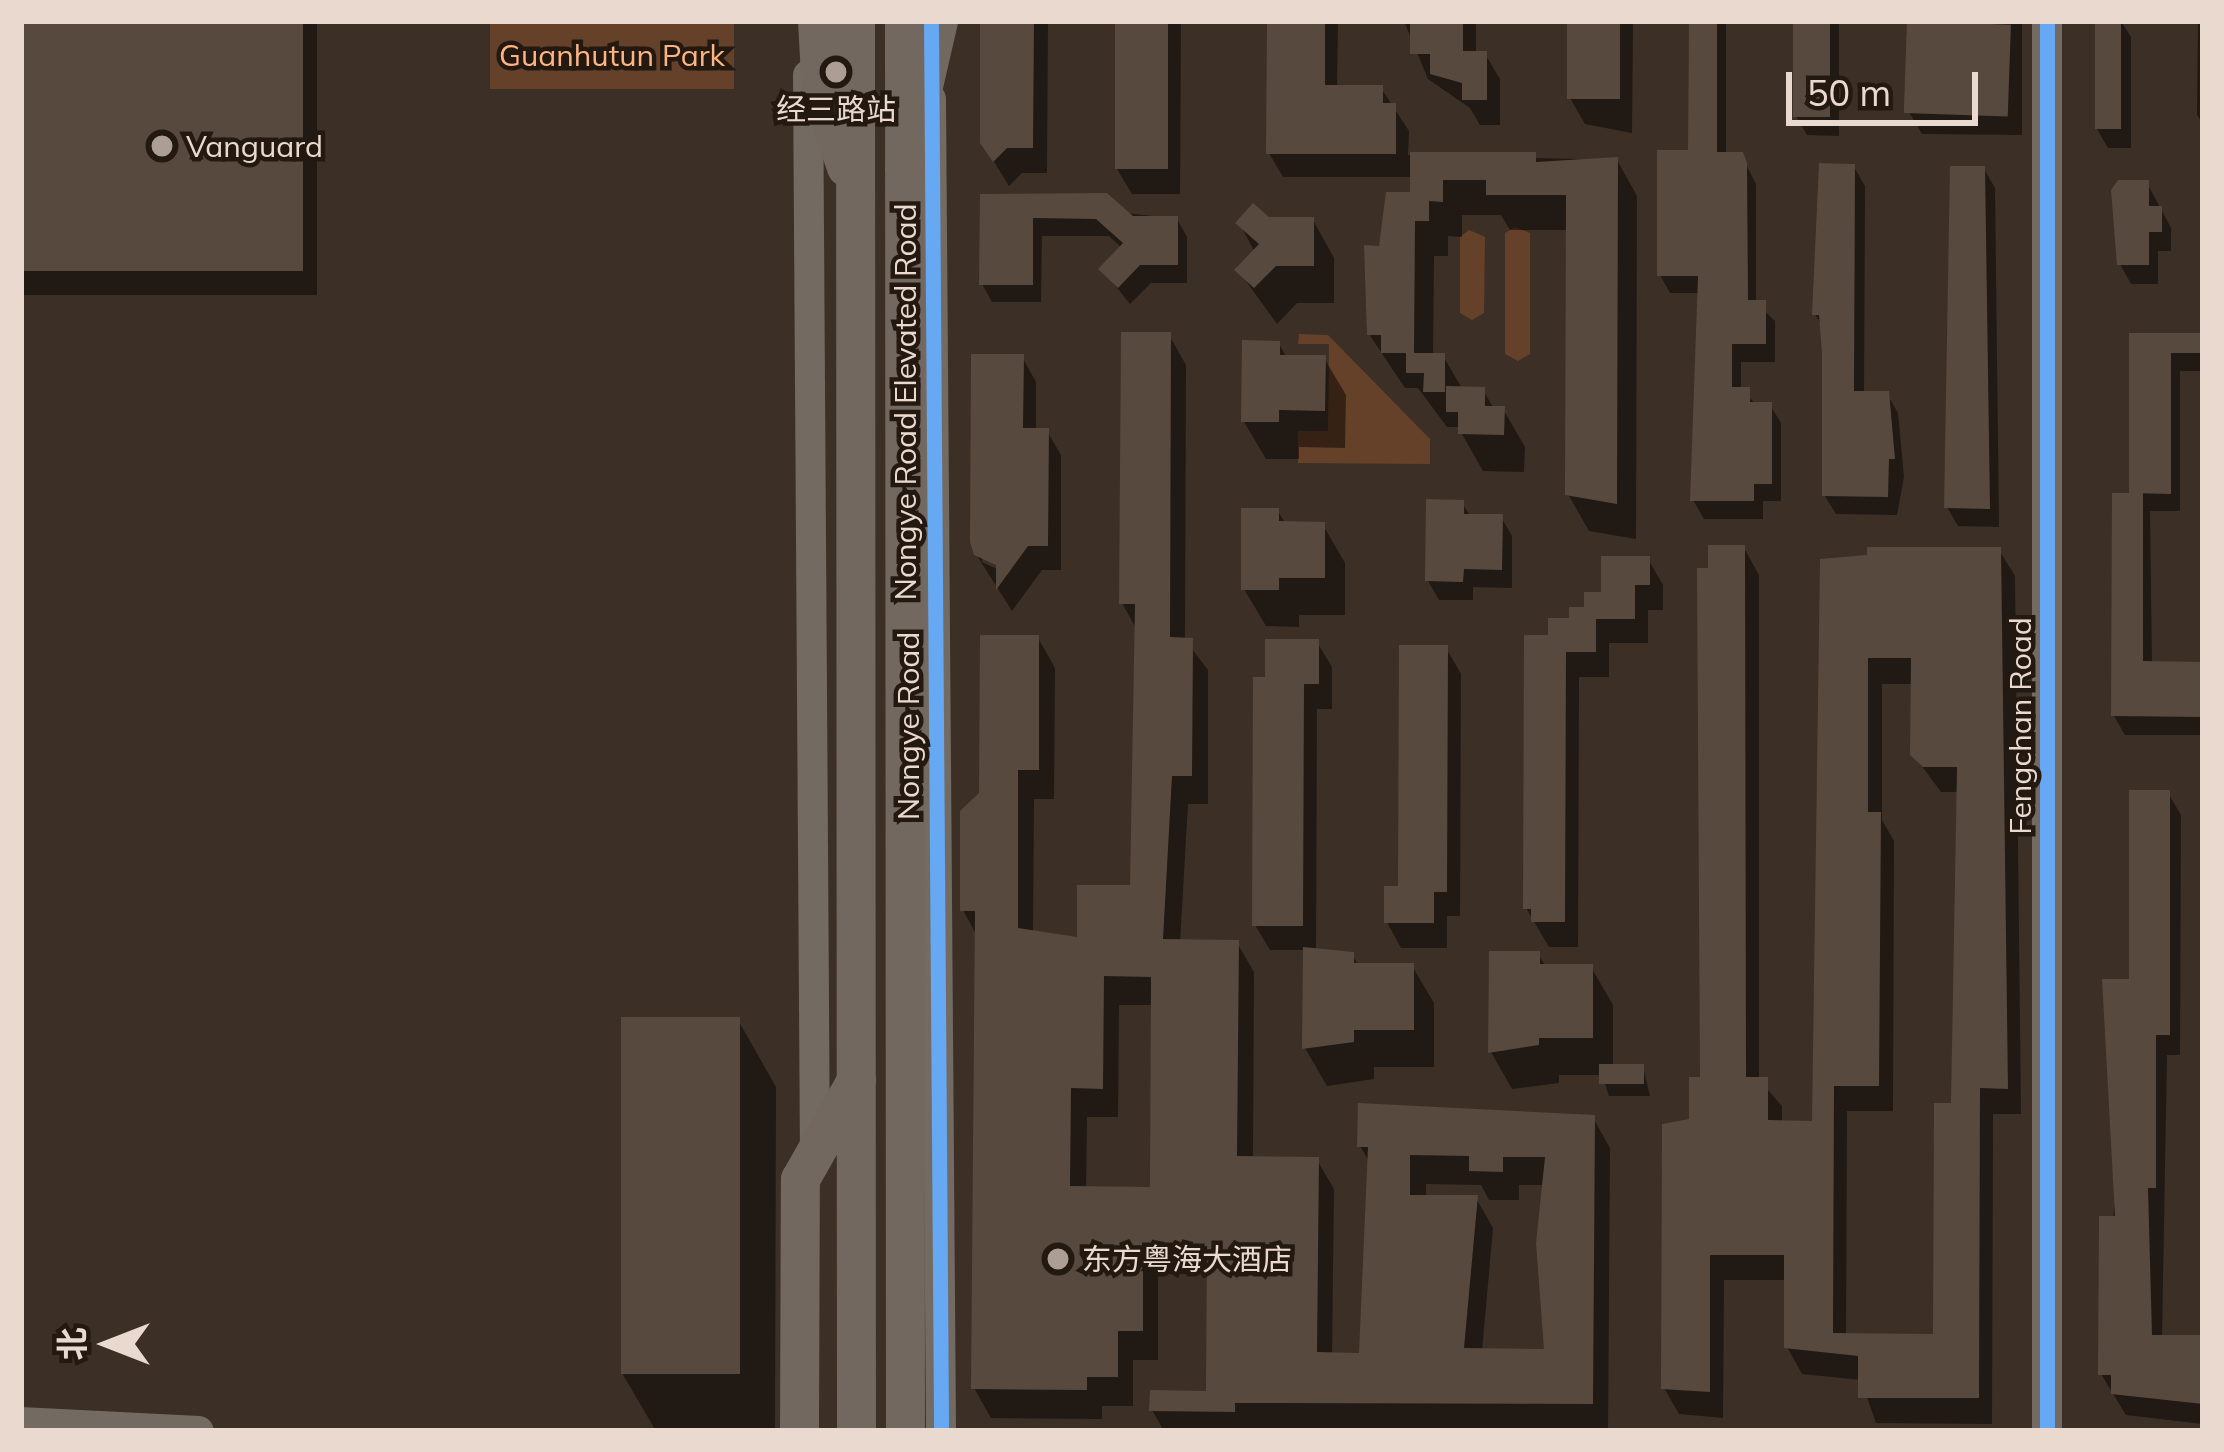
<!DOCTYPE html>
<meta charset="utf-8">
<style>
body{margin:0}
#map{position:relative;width:2224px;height:1452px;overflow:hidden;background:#3c2f26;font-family:Mulish,"Noto Sans SC",sans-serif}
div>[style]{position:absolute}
.green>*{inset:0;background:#664129;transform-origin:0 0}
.shadow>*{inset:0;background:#0007;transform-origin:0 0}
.building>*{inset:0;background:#58493e;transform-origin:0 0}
.tertiary>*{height:30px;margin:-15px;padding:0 15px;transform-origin:15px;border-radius:15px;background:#736a62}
.trunk>*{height:39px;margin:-19.5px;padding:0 19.5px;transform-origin:19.5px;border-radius:19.5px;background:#726860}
.trunk-bridge>*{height:39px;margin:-19.5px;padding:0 19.5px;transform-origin:19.5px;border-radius:19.5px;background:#726860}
.cycleway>*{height:15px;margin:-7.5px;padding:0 7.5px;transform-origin:7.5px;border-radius:7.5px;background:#66a8f1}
.dots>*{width:33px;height:33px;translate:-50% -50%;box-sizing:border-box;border:6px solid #231911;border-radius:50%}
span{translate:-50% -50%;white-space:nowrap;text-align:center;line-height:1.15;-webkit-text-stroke:9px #231911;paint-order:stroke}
.park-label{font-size:30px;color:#feb482}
.poi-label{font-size:30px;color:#e9d9cf}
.left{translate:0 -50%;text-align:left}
.street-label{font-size:30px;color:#e9d9cf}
.frame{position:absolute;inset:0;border:24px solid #e9d9cf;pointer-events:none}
.north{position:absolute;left:48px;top:1284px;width:120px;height:120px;-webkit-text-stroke:9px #231911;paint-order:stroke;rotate:270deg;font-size:33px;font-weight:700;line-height:48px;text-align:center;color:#e9d9cf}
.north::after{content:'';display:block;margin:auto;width:42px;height:54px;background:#e9d9cf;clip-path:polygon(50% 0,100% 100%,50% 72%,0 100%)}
.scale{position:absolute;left:1786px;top:72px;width:192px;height:54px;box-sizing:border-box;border:6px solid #e9d9cf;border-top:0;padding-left:15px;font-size:36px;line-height:42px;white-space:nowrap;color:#e9d9cf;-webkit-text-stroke:9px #231911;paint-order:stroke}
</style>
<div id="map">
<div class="green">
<i style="left:490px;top:21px;width:244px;height:68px"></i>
<i style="clip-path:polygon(1515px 227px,1530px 233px,1530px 354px,1518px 361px,1505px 354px,1505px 233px)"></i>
<i style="clip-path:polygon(1469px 230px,1485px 237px,1484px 313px,1472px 320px,1460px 313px,1460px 237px)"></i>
<i style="clip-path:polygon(1299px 334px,1328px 335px,1430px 439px,1430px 464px,1298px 463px,1298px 431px,1328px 431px,1329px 344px,1298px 344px)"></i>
</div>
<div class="shadow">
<i style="left:21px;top:21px;width:296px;height:274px"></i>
<i style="clip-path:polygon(983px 21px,1048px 21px,1047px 173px,1022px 173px,1009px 186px,982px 142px)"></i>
<i style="clip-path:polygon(1118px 21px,1181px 21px,1180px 194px,1132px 194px,1117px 169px)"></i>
<i style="clip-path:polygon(1270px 21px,1338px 21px,1337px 88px,1381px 88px,1409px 131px,1408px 155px,1617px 160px,1637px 196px,1636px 539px,1589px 531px,1568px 494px,1569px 230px,1510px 230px,1501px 215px,1462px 215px,1462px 237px,1448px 236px,1448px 256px,1434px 256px,1433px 356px,1443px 356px,1463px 390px,1483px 390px,1494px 409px,1503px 409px,1525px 447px,1524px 472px,1483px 471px,1458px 427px,1447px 427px,1418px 388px,1405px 388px,1369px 334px,1381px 249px,1413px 195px,1413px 177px,1283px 177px,1269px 153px)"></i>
<i style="clip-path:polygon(1404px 21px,1476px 21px,1476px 54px,1485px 54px,1500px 79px,1500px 125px,1480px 125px,1470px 108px,1428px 79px)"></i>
<i style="clip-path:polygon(1570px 21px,1633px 21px,1632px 133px,1585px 124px,1570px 98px)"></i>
<i style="clip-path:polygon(1692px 21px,1726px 21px,1726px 155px,1741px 155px,1756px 184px,1756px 303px,1775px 321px,1775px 362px,1741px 362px,1741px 390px,1757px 405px,1770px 405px,1781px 423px,1781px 501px,1763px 501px,1763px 519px,1704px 519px,1693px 500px,1701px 293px,1670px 293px,1660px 275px,1691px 153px)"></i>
<i style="clip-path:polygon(1796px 21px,1839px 21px,1839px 136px,1807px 135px,1796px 116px)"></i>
<i style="clip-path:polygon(1911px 21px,2022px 21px,2022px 135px,1922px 134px,1909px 112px)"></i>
<i style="clip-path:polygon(2098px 21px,2121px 21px,2131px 37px,2131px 148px,2108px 148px,2097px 129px)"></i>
<i style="clip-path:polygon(2198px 21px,2203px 21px,2203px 124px,2197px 115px)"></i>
<i style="clip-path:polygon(1854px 167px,1865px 186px,1864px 394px,1887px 394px,1898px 413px,1904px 477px,1897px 515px,1836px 514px,1825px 496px,1823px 328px,1815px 314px)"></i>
<i style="clip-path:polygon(1952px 169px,1984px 169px,1995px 188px,1999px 527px,1958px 526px,1947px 507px)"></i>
<i style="clip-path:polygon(2147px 183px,2171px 228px,2171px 251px,2158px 251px,2158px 284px,2131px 284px,2120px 264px)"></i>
<i style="clip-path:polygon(982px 196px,1177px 219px,1187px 237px,1187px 283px,1151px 283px,1130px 304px,1102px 269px,1122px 248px,1109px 236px,1042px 236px,1041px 302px,992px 302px,982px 284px)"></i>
<i style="clip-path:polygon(1313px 220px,1334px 258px,1334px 303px,1297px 303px,1277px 324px,1238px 270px,1255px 252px,1239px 223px)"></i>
<i style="clip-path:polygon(evenodd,1169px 335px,1186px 365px,1185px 640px,1208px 670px,1208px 804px,1188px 804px,1180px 943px,1237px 943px,1254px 972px,1253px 1159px,1317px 1160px,1334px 1189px,1332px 1356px,1362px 1356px,1370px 1163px,1360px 1146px,1593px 1118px,1610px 1148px,1608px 1431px,1164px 1431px,1152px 1410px,1209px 1394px,1210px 1274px,1158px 1274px,1158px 1360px,1133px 1360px,1133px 1406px,1102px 1406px,1102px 1419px,991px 1418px,974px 1388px,977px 936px,963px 910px,982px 794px,1038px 638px,1055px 668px,1054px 799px,1034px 799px,1033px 933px,1080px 940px,1132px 888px,1137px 630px,1122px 603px,1169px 335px,1119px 1005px,1154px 1005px,1152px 1190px,1086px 1189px,1087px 1117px,1118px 1117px,1119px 1005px,1169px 335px,1426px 1184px,1481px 1185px,1489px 1200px,1519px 1200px,1519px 1185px,1548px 1185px,1547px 1352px,1482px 1351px,1493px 1228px,1476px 1198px,1426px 1198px,1426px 1184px)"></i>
<i style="clip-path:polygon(2203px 335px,2203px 371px,2180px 371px,2180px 511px,2150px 511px,2152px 664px,2203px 665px,2203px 735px,2125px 735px,2114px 716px,2134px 496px,2132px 336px)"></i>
<i style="clip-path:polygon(1279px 344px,1287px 358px,1324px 358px,1346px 395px,1345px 448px,1299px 447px,1299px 459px,1266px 459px,1244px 422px)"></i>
<i style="clip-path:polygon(evenodd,1022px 357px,1036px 382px,1036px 431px,1047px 431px,1061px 455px,1061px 570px,1042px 570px,1012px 611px,976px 554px,1022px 357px,982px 555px,1011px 569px,1008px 574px,982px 562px,982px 555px)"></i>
<i style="clip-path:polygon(1462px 503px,1471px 517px,1501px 517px,1512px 536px,1512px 588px,1473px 587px,1473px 600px,1439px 600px,1428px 581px)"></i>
<i style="clip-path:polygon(1278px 511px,1286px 525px,1323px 525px,1345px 563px,1345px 615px,1299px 615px,1299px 627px,1266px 626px,1244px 589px)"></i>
<i style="clip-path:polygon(evenodd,1744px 548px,1759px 575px,1759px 1080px,1782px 1106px,1782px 1123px,1815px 1124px,1823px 562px,1999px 550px,2015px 576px,2021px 1114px,1993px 1114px,1992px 1424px,1876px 1423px,1861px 1380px,1802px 1374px,1787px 1347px,1787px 1280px,1724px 1280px,1723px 1418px,1679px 1414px,1664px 1388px,1703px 1080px,1711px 571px,1744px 548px,1882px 684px,1914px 684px,1913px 754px,1941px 792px,1959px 792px,1953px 1106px,1936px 1337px,1846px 1336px,1847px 1111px,1893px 1111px,1894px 841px,1882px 820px,1882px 684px)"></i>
<i style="clip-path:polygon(1648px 559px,1663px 585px,1663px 610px,1648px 610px,1648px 643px,1609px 643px,1609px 677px,1579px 677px,1578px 947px,1549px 947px,1526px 908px,1551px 638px)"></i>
<i style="clip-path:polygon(1317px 642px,1332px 667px,1332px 709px,1317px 709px,1316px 951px,1352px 955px,1359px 966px,1412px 966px,1434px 1003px,1434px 1067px,1374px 1067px,1374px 1079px,1327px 1086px,1305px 1048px,1306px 950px,1270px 950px,1255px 925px,1268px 680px)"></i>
<i style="clip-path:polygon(1446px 648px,1461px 674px,1460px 916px,1447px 916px,1447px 948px,1401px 948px,1387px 922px,1401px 889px)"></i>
<i style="clip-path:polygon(2168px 793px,2181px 815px,2180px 1055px,2167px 1055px,2162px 1338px,2203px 1338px,2203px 1424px,2126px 1415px,2101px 1374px,2132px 982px)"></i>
<i style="clip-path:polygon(1538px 954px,1546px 967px,1591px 967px,1613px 1005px,1613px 1067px,1643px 1067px,1650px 1096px,1609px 1096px,1602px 1075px,1559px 1075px,1559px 1083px,1512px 1089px,1491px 1052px)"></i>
<i style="clip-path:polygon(738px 1020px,776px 1087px,775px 1431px,656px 1431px,622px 1373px)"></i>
</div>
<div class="building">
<i style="left:21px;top:21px;width:282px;height:250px"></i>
<i style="clip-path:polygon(980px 21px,1034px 21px,1033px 148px,1007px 148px,993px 162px,980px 143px)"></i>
<i style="left:1115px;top:21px;width:53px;height:148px"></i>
<i style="clip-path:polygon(1267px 21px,1325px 21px,1325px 85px,1383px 85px,1383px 103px,1396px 103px,1396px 154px,1266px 154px)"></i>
<i style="clip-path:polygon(1410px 21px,1463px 21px,1463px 51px,1487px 51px,1487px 100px,1462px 100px,1462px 83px,1430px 74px,1430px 54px,1410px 54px)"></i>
<i style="left:1567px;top:21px;width:53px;height:78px"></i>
<i style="clip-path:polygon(1689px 21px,1717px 21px,1717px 152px,1743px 152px,1747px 163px,1748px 300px,1766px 300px,1766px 344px,1732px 344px,1732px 387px,1750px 387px,1750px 402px,1772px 402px,1772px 484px,1754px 484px,1754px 501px,1690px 501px,1698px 276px,1657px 276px,1657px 150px,1688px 150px)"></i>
<i style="left:1793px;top:21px;width:37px;height:96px"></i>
<i style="left:1907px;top:21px;width:104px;height:92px;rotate:2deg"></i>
<i style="left:2095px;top:21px;width:26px;height:108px"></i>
<i style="clip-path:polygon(1410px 152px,1536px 152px,1536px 162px,1618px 157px,1617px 504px,1565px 495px,1566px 195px,1486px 195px,1486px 180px,1443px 180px,1443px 202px,1429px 201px,1429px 221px,1415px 221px,1414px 353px,1445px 353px,1445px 392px,1423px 392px,1424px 373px,1406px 373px,1406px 353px,1381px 353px,1381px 335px,1367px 335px,1364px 245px,1379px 246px,1386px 192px,1410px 192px)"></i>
<i style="clip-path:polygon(1819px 163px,1855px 164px,1854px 391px,1889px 391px,1895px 459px,1889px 459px,1888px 497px,1822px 496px,1822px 354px,1819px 315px,1812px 315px)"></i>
<i style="clip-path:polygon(1950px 166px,1985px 166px,1990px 509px,1944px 508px)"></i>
<i style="clip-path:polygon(2118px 180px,2149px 180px,2149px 206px,2162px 206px,2162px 232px,2149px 232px,2149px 265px,2117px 265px,2111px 190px)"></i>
<i style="clip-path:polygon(1107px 193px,1133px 216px,1178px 216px,1178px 265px,1140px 265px,1118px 288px,1098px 269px,1123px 243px,1096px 219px,1033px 218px,1033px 285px,979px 285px,980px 194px)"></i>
<i style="clip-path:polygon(1253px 203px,1269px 217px,1314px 217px,1314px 266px,1276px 266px,1254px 288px,1234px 270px,1259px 244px,1235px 223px)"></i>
<i style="clip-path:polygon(evenodd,1121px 332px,1171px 332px,1170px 637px,1193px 638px,1192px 776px,1172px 776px,1163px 939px,1239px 940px,1237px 1156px,1319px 1157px,1317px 1352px,1359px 1353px,1368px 1147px,1357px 1147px,1358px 1103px,1595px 1115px,1593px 1404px,1235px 1403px,1235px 1412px,1149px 1411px,1150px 1390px,1206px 1391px,1207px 1246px,1143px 1246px,1143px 1331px,1118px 1331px,1118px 1377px,1087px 1377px,1087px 1390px,971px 1389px,975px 911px,960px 911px,960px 811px,979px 793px,980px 635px,1039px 635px,1039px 770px,1018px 770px,1018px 928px,1077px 937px,1077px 885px,1130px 885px,1135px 604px,1119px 604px,1121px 332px,1104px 976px,1151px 977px,1150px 1187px,1070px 1186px,1071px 1088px,1103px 1089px,1104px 976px,1121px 332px,1410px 1155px,1469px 1156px,1469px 1171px,1503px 1172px,1503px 1157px,1545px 1157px,1536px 1243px,1544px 1349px,1464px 1348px,1478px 1195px,1410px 1195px,1410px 1155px)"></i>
<i style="clip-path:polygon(2129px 333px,2203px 333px,2203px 353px,2171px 353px,2171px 494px,2129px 493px)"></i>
<i style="clip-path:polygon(1242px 340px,1280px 341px,1280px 355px,1326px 355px,1325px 411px,1279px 410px,1279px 422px,1241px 422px)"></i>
<i style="clip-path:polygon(971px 354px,1024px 354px,1023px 428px,1049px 428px,1048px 546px,1028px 546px,996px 590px,996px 565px,974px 555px,970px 542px)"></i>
<i style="clip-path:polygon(1446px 386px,1485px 387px,1485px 406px,1505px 406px,1504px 435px,1458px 434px,1458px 412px,1446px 412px)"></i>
<i style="clip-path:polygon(2112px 493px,2143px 493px,2143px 661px,2203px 662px,2203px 717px,2111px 716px)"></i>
<i style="clip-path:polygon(1426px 499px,1464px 500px,1464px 514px,1503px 514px,1502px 570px,1464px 569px,1463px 582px,1425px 581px)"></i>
<i style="clip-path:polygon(1241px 508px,1279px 508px,1279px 521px,1325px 522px,1325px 578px,1279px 578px,1279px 590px,1241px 590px)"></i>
<i style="clip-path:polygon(evenodd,1708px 545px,1745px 545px,1746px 1077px,1768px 1077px,1768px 1120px,1812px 1121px,1820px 559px,1867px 555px,1867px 547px,2001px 547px,2008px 1089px,1980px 1088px,1979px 1398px,1858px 1398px,1858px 1356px,1784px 1348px,1784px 1255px,1710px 1255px,1710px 1392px,1661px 1389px,1662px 1124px,1689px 1119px,1689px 1077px,1700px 1077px,1697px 568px,1708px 568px,1708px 545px,1868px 658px,1911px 658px,1910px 755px,1923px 767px,1957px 767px,1951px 1103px,1934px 1103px,1933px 1334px,1833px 1333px,1834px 1086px,1879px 1086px,1881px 812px,1868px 812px,1868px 658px)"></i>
<i style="clip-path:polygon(1601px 556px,1650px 556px,1650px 585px,1635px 585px,1635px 619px,1596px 619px,1596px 652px,1566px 652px,1565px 922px,1531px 922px,1531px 909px,1523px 909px,1524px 635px,1548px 635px,1548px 618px,1569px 618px,1569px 607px,1584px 607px,1584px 592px,1601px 592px)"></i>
<i style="clip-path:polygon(1265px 639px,1319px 639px,1319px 684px,1304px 684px,1303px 926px,1252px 926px,1253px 677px,1265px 677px)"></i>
<i style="clip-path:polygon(1399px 645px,1448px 645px,1447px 892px,1434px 892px,1434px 923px,1384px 923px,1384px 886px,1398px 886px)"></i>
<i style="clip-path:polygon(2129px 790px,2170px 790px,2170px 1035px,2156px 1035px,2156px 1188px,2148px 1188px,2152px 1335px,2203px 1335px,2203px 1404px,2111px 1394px,2111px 1375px,2098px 1375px,2099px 1216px,2115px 1216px,2102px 979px,2129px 979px)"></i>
<i style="clip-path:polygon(1303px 947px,1354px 952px,1354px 963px,1414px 963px,1414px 1030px,1354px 1030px,1354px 1042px,1302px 1049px)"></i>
<i style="clip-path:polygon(1489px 951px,1540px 951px,1540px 964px,1593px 964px,1593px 1038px,1539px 1038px,1539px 1045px,1488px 1053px)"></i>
<i style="left:621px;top:1017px;width:119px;height:357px"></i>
<i style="left:1599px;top:1064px;width:45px;height:20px"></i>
</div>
<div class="tertiary">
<i style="left:808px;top:75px;width:1080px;rotate:89.63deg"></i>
<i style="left:931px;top:99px;width:1332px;rotate:89.57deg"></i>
<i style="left:21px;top:1422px;width:178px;rotate:2.9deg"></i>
<i style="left:2047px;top:1431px;width:1410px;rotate:-90deg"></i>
</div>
<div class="trunk">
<i style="left:817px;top:21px;width:72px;rotate:86.8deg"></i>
<i style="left:821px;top:93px;width:78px;rotate:71.3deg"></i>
<i style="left:855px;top:21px;width:1410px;rotate:89.96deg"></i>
<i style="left:904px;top:21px;width:1410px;rotate:89.96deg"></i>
</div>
<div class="trunk-bridge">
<i style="left:904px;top:168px;width:151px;rotate:-77deg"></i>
<i style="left:799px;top:1431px;width:252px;rotate:-89.8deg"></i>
<i style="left:800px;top:1179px;width:114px;rotate:-60.5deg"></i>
</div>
<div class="cycleway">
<i style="left:931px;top:21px;width:1410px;rotate:89.59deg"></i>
<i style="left:2047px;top:1431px;width:1410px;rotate:-90deg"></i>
</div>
<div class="dots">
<i style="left:836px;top:72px;background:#ac9e94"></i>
<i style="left:162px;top:146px;background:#ac9e94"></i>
<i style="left:1058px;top:1259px;background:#ac9e94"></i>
</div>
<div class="park-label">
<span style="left:612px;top:55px">Guanhutun Park</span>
</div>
<div class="poi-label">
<span style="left:836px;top:109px">经三路站</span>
<span class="left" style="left:186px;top:146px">Vanguard</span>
<span class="left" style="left:1082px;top:1259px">东方粤海大酒店</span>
</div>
<div class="street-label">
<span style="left:905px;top:402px;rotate:-90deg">Nongye Road Elevated Road</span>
<span style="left:908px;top:726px;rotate:-90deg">Nongye Road</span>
<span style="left:2020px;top:726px;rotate:-90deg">Fengchan Road</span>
</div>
<div class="frame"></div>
<div class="north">北</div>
<div class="scale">50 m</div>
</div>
